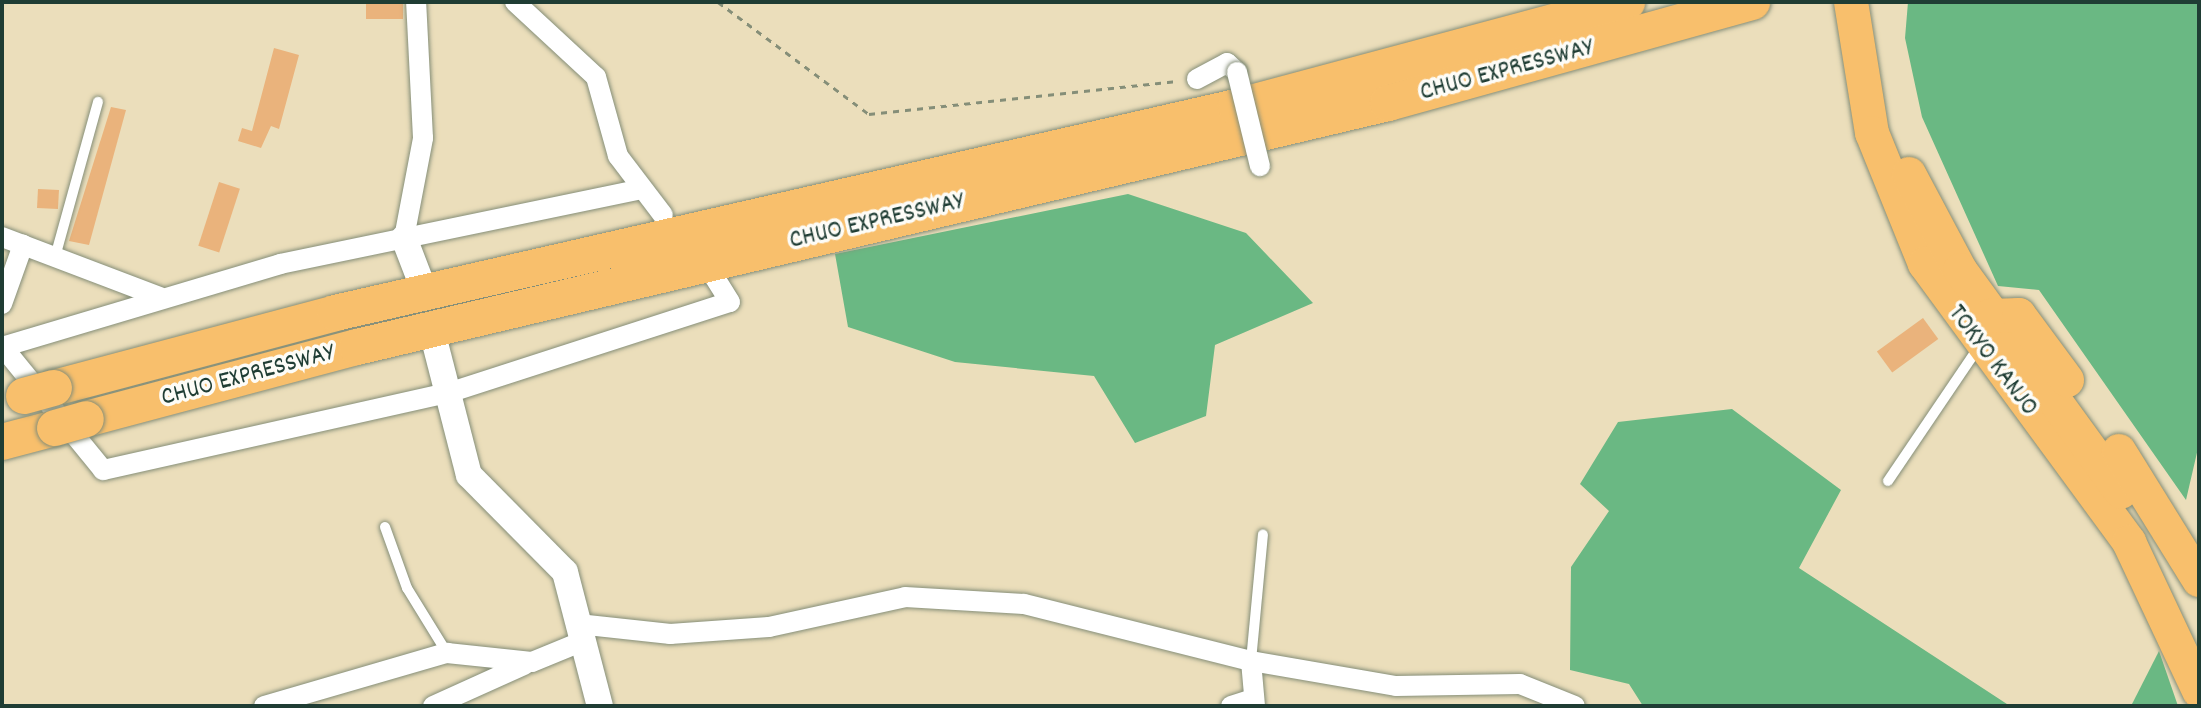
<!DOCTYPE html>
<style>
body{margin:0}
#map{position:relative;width:2201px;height:708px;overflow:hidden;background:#ebdebb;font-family:Dekko,sans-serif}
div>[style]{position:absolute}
.forest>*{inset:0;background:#6ab883}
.building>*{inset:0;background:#eab37c;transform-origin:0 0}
.path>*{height:3px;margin-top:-1.5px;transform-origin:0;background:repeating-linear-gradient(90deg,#858e78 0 6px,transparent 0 12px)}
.roads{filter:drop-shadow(0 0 2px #858e78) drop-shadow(0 0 2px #858e78)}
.service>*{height:10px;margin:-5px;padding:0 5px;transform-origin:5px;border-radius:5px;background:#fff}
.minor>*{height:20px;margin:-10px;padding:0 10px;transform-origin:10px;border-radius:10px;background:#fff}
.tertiary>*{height:26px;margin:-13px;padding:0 13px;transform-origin:13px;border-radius:13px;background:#fff}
.trunk>*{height:34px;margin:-17px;padding:0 17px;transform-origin:17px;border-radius:17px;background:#f8bf6c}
.motorway>*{height:36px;margin:-18px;padding:0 18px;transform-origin:18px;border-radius:18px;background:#f8bf6c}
.bridges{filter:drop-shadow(0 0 2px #858e78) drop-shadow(0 0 2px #858e78)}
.minor-bridge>*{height:20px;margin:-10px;padding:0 10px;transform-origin:10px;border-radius:10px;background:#fff}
.motorway-bridge>*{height:36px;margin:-18px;padding:0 18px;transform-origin:18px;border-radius:18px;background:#f8bf6c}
span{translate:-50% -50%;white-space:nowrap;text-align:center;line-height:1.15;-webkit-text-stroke:7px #fdfcf7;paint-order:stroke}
.street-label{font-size:26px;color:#1f3d34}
.frame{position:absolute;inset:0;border:4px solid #1f3d34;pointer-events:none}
</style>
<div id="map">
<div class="forest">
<i style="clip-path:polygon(1908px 2px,2199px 2px,2199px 444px,2186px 500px,2039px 290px,1998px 286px,1922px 117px,1905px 38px)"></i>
<i style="clip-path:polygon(1128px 194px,1246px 233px,1313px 303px,1215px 345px,1206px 416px,1135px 443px,1094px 376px,955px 362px,848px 327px,835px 254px)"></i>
<i style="clip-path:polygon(1732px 409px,1841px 490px,1799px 568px,2010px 706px,1643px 706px,1629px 684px,1570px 670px,1571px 567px,1609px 511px,1580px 484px,1618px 422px)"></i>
<i style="clip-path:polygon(2159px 651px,2178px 706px,2131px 706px)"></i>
</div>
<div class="building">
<i style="left:366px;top:2px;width:37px;height:17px"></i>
<i style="clip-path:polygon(274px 48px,299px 55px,279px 129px,271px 126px,261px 148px,238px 141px,242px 128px,252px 131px)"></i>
<i style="clip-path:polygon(111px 107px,126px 110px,89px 245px,69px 241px)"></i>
<i style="left:219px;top:182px;width:22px;height:67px;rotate:18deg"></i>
<i style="left:38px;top:189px;width:21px;height:19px;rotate:3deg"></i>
<i style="left:1923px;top:318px;width:26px;height:57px;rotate:54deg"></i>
</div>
<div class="path">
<i style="left:718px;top:2px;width:188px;rotate:36.6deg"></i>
<i style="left:869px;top:114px;width:310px;rotate:-6.1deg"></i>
</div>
<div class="roads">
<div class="service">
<i style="left:55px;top:257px;width:161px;rotate:-74.5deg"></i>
<i style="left:1888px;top:481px;width:161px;rotate:-55.9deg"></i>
<i style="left:385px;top:527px;width:65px;rotate:70.2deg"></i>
<i style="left:407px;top:588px;width:76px;rotate:58.4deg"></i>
<i style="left:1251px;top:661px;width:127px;rotate:-84.6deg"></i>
</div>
<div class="minor">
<i style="left:515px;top:2px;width:110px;rotate:42.8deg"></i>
<i style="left:596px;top:77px;width:82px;rotate:74.4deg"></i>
<i style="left:618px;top:156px;width:74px;rotate:52.7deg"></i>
<i style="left:1197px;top:79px;width:34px;rotate:-28deg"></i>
<i style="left:1227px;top:63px;width:13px;rotate:42deg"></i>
<i style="left:2px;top:237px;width:169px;rotate:20.8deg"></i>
<i style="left:404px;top:238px;width:102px;rotate:-79.2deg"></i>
<i style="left:423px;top:138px;width:136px;rotate:-92.9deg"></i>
<i style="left:2px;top:304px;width:63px;rotate:-70.4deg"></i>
<i style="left:2px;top:346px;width:160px;rotate:50.8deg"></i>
<i style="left:103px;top:470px;width:353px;rotate:-12.6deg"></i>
<i style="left:448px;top:393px;width:296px;rotate:-17.9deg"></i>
<i style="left:730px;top:302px;width:32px;rotate:-122deg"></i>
<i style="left:2px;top:347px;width:290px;rotate:-16.6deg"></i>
<i style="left:280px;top:264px;width:366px;rotate:-11.7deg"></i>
<i style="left:578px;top:624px;width:93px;rotate:6.2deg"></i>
<i style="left:670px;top:634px;width:99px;rotate:-4deg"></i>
<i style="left:769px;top:627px;width:139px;rotate:-12.4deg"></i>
<i style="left:905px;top:597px;width:119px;rotate:3.4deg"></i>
<i style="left:1024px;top:604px;width:234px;rotate:14.1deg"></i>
<i style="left:1251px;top:661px;width:147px;rotate:9.8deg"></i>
<i style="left:1396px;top:686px;width:124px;rotate:-0.9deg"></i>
<i style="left:1520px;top:684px;width:59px;rotate:21.8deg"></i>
<i style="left:1251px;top:661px;width:45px;rotate:84.9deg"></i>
<i style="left:264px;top:706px;width:191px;rotate:-16.2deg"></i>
<i style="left:447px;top:653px;width:85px;rotate:6deg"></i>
<i style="left:532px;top:662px;width:50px;rotate:-22.4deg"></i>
<i style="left:433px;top:706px;width:100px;rotate:-24.3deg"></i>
<i style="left:1231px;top:706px;width:23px;rotate:-18deg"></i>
</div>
<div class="tertiary">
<i style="left:404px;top:238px;width:42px;rotate:69deg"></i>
<i style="left:435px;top:343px;width:136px;rotate:75.6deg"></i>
<i style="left:469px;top:475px;width:136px;rotate:45.3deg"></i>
<i style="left:565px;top:572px;width:138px;rotate:75.4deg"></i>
</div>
<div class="trunk">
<i style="left:1851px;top:2px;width:133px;rotate:80.9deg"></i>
<i style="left:1872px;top:133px;width:141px;rotate:68deg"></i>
<i style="left:1925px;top:264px;width:345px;rotate:53.7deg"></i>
<i style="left:2129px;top:542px;width:165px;rotate:64.8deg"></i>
<i style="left:1909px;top:174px;width:109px;rotate:62deg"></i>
<i style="left:1960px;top:270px;width:274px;rotate:54deg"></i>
<i style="left:1986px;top:327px;width:12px;rotate:-70deg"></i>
<i style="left:1990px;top:316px;width:29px;rotate:-2deg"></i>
<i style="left:2019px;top:315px;width:81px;rotate:53.6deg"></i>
<i style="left:2119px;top:451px;width:152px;rotate:58.2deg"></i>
</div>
<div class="motorway">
<i style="left:54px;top:388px;width:291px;rotate:-14.9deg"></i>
<i style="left:335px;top:313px;width:924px;rotate:-12.88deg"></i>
<i style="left:1236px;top:107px;width:405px;rotate:-15deg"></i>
<i style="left:86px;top:419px;width:280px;rotate:-14.9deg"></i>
<i style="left:357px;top:347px;width:1059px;rotate:-13.31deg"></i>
<i style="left:1388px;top:103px;width:378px;rotate:-15.5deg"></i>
<i style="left:2px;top:442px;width:55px;rotate:-14.8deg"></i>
</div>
</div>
<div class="bridges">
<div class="minor-bridge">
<i style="left:1237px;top:72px;width:97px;rotate:76.3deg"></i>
</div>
<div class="motorway-bridge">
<i style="left:24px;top:396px;width:31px;rotate:-15deg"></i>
<i style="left:55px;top:428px;width:32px;rotate:-16deg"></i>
</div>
</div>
<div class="street-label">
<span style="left:1507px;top:71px;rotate:-15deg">CHUO EXPRESSWAY</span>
<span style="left:877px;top:222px;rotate:-13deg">CHUO EXPRESSWAY</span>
<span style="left:1992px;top:361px;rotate:53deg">TOKYO KANJO</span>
<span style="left:248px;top:376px;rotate:-15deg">CHUO EXPRESSWAY</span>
</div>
<div class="frame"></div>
</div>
